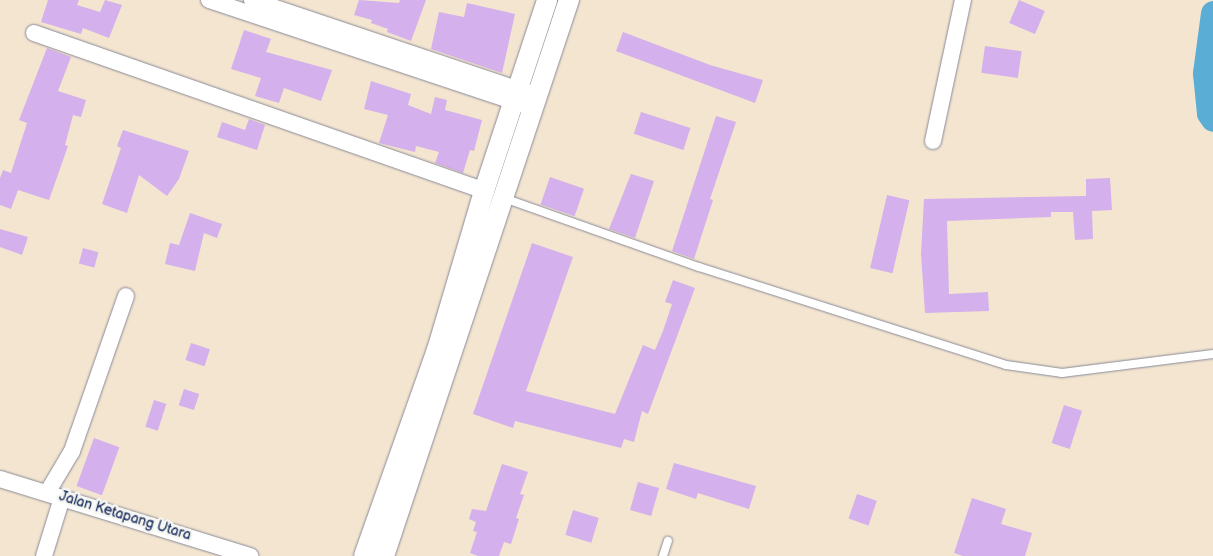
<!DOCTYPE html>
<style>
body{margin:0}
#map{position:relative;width:1213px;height:556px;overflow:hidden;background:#f4e5d0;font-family:"Balsamiq Sans",sans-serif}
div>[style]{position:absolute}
.river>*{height:25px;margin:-12.5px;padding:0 12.5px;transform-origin:12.5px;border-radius:12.5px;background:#5aaed5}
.building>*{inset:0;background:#d4b0ec;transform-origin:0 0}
.roads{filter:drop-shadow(0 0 1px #888a97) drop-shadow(0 0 1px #888a97)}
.service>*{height:8px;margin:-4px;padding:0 4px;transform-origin:4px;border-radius:4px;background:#fff}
.minor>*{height:16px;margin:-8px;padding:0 8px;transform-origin:8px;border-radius:8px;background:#fff}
.tertiary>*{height:20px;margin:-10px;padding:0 10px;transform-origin:10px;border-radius:10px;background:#fff}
span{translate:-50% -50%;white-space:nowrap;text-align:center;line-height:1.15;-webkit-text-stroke:5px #f6f6f2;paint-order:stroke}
.street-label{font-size:14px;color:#1b2f5e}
</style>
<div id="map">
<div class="river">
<i style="left:1213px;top:13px;width:61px;rotate:97.6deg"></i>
<i style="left:1205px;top:73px;width:40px;rotate:84.3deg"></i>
<i style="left:1209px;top:113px;width:7px;rotate:56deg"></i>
</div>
<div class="building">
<i style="clip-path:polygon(48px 0,79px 0,77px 5px,100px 12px,105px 0,122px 5px,109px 38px,83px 28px,81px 34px,41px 22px)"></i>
<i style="clip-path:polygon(359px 0,399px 3px,400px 0,426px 0,411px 41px,387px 32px,388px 29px,371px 23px,372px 20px,354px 15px)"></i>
<i style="left:1019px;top:0;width:28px;height:25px;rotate:23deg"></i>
<i style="clip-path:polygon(467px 3px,515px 14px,502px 73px,431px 49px,439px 12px,464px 17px)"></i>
<i style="clip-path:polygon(244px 30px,271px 39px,266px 52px,332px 70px,321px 101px,284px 88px,279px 103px,255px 96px,261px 78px,231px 69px)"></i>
<i style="clip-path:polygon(623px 32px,710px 65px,763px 80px,755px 103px,616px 51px)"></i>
<i style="left:985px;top:46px;width:37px;height:27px;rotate:8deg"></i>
<i style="clip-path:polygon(47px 48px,71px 57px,58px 91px,86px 100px,81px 117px,73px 115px,65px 145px,68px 146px,49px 200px,18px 190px,11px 209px,0 205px,0 178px,3px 170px,11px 173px,27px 123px,19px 120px)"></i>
<i style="clip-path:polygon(371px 81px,411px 94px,408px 105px,431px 114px,435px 97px,447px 100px,445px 110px,482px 120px,474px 151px,470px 150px,463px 173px,435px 163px,439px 152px,416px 146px,415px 152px,379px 143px,388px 115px,364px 109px)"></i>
<i style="left:641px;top:112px;width:52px;height:23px;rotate:18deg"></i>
<i style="clip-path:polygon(716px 116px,736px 122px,710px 199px,713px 200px,694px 259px,672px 251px)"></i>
<i style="clip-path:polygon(249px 119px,265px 125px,257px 150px,217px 137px,222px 122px,245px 130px)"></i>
<i style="clip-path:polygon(123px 130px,189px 151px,179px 179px,167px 196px,139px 175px,127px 213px,102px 204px,121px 148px,117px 146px)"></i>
<i style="clip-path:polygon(631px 174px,654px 181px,635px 238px,609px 229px)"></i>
<i style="left:550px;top:177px;width:36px;height:29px;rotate:19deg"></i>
<i style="clip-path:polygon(1110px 178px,1112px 210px,1092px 211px,1093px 239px,1075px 240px,1073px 212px,1051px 212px,1051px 217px,947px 221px,949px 294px,988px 292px,989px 311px,925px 313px,921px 254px,924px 199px,1086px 196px,1086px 179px)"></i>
<i style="left:887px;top:195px;width:23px;height:75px;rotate:13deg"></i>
<i style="clip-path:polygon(190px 213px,222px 224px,217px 238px,204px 233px,195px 271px,165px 264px,170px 243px,179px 245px)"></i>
<i style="clip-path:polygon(0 229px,28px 237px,22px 255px,0 247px)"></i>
<i style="clip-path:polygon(532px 243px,573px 257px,526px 391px,615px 414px,643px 345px,655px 350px,663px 331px,672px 304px,665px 302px,673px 280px,695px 288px,648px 414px,642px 411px,634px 442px,624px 439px,621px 448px,515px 421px,513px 428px,473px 414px)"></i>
<i style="left:83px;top:248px;width:16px;height:16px;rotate:15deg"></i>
<i style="left:191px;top:343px;width:20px;height:18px;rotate:18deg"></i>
<i style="left:184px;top:389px;width:16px;height:17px;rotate:18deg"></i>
<i style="left:154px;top:400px;width:13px;height:28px;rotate:18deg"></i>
<i style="left:1064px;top:405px;width:19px;height:40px;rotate:18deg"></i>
<i style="left:94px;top:438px;width:27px;height:51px;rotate:20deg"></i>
<i style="clip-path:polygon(674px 463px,756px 486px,749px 509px,698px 493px,696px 499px,666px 489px)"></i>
<i style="clip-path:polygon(502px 464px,528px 472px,520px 494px,524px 495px,516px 518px,519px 519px,511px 544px,504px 542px,499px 556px,478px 556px,470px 553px,477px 532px,473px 531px,476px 522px,469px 519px,472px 509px,486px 511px)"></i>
<i style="left:638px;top:482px;width:22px;height:29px;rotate:16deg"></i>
<i style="left:857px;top:494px;width:21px;height:26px;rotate:19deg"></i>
<i style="clip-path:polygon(972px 498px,1006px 509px,1001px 524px,1032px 533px,1025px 556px,963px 556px,954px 553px)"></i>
<i style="left:573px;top:510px;width:27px;height:26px;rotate:17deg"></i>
</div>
<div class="roads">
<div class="service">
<i style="left:504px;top:198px;width:207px;rotate:19.5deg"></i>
<i style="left:699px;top:267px;width:322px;rotate:17.7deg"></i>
<i style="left:1006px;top:365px;width:57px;rotate:8.1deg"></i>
<i style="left:1062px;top:373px;width:152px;rotate:-7.2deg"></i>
<i style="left:663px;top:556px;width:16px;rotate:-72deg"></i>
</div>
<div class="minor">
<i style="left:209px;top:0;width:332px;rotate:18.4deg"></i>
<i style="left:252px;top:0;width:292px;rotate:18.6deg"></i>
<i style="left:34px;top:33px;width:477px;rotate:19.3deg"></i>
<i style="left:933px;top:141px;width:144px;rotate:-78deg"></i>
<i style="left:0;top:479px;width:262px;rotate:17.1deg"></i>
<i style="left:47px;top:493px;width:49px;rotate:-59.2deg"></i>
<i style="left:72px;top:451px;width:164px;rotate:-70.8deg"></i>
<i style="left:44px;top:556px;width:61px;rotate:-72.8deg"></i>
</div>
<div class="tertiary">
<i style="left:364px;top:556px;width:219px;rotate:-70.5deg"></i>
<i style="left:437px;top:350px;width:166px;rotate:-73.5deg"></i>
<i style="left:484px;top:191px;width:201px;rotate:-71.7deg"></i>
<i style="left:384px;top:556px;width:586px;rotate:-71.6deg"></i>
</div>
</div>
<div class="street-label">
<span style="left:125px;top:516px;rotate:17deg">Jalan Ketapang Utara</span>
</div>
</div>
